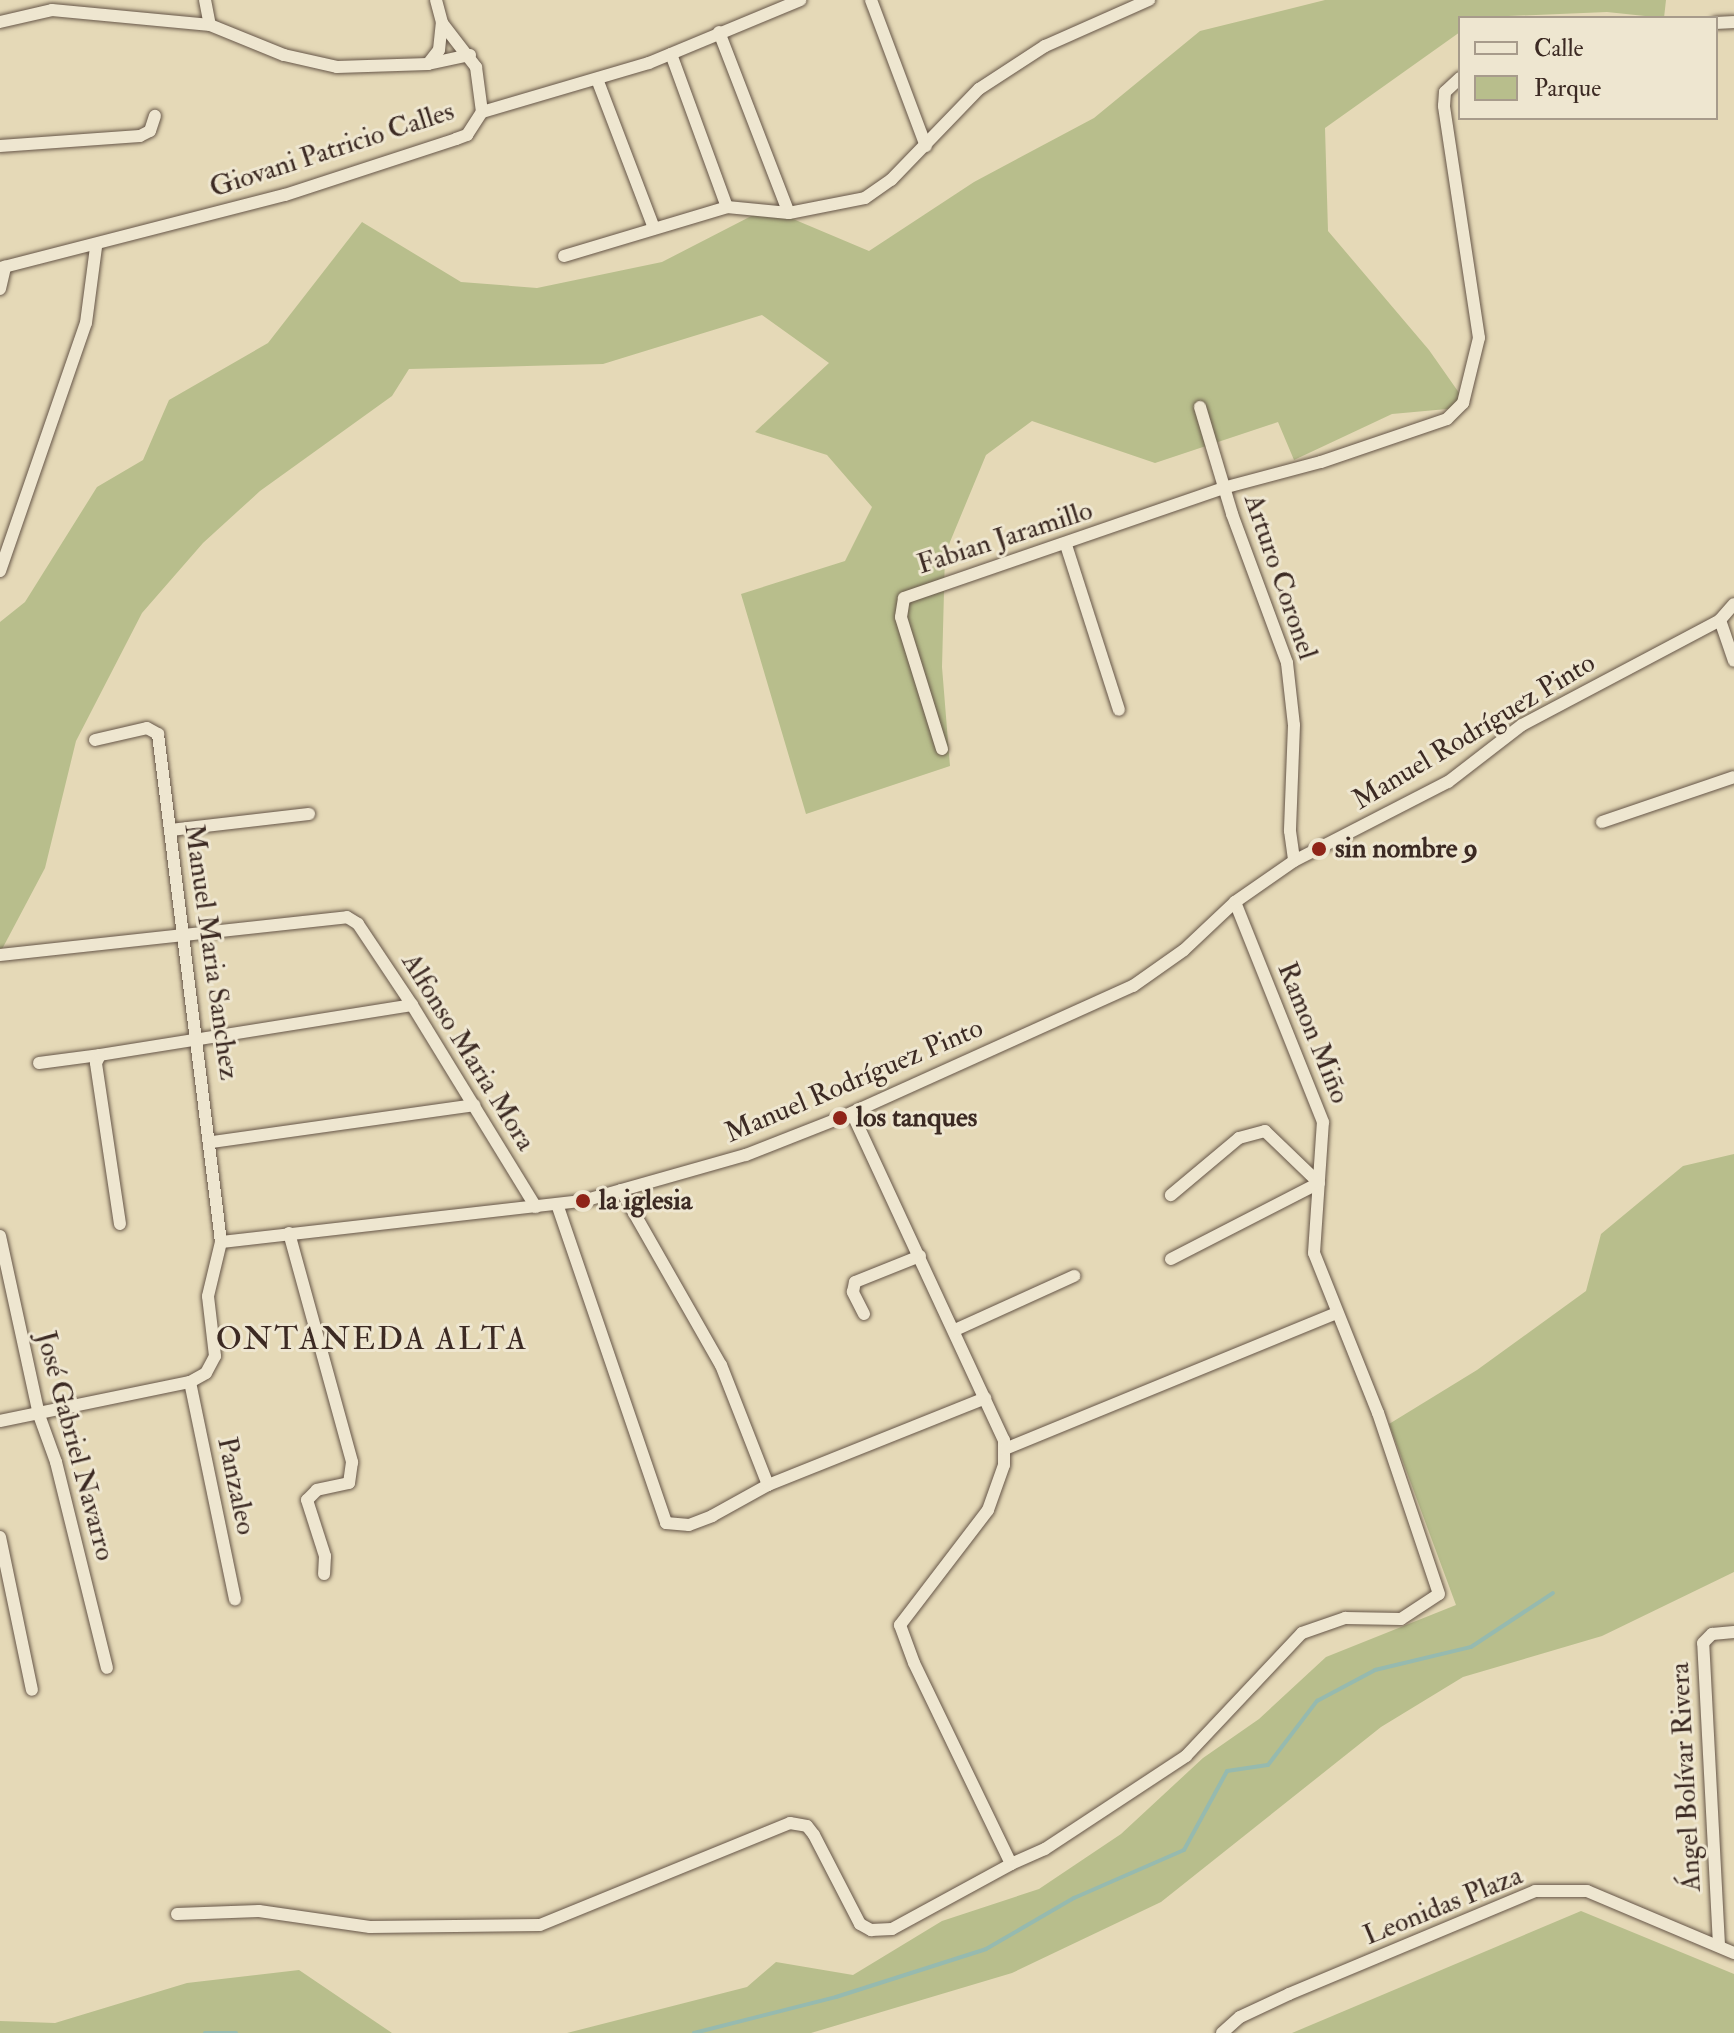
<!DOCTYPE html>
<meta charset="utf-8">
<style>
body{margin:0}
#map{position:relative;width:1734px;height:2033px;overflow:hidden;background:#e5d9b7;font-family:"IM FELL Double Pica",serif}
div>[style]{position:absolute}
.green>*{inset:0;background:#b8be8c}
.stream>*{height:4px;margin:-2px;padding:0 2px;transform-origin:2px;border-radius:2px;background:#96baaf}
.roads{filter:drop-shadow(0 0 2px #665648) drop-shadow(0 0 2px #665648)}
.minor>*{height:12px;margin:-6px;padding:0 6px;transform-origin:6px;border-radius:6px;background:#eee6d0}
.dots>*{width:22px;height:22px;translate:-50% -50%;box-sizing:border-box;border:4px solid #eee6d0;border-radius:50%}
span{translate:-50% -50%;white-space:nowrap;text-align:center;line-height:1.15;-webkit-text-stroke:6px #eee6d0;paint-order:stroke}
.street-label{font-size:28px;color:#3c2a23}
.poi-label{font-size:28px;color:#3c2a23;font-weight:700}
.left{translate:0 -50%;text-align:left}
.quarter-label{font-size:32px;color:#3c2a23;letter-spacing:2px}
.legend{position:absolute;left:1458px;top:16px;width:260px;height:104px;box-sizing:border-box;background:#eee6d0;border:2px solid #a79b8b;margin:0;padding:10px 14px;list-style:none;font-size:24px;color:#3c2a23}
.legend li{display:flex;align-items:center;gap:16px;height:40px}
.legend b{width:40px;border:2px solid #a79b8b}
</style>
<div id="map">
<div class="green">
<i style="clip-path:polygon(1325px 0,1666px 0,1664px 18px,1607px 12px,1460px 18px,1460px 32px,1325px 128px,1328px 231px,1429px 350px,1469px 407px,1392px 414px,1294px 460px,1278px 422px,1155px 463px,1032px 421px,986px 455px,945px 554px,942px 667px,950px 766px,806px 814px,741px 594px,845px 561px,872px 507px,827px 455px,755px 432px,829px 363px,762px 315px,603px 364px,409px 369px,392px 396px,260px 491px,203px 543px,142px 613px,76px 741px,45px 868px,0 953px,0 622px,25px 602px,97px 487px,143px 460px,169px 400px,268px 343px,362px 222px,461px 282px,537px 288px,662px 262px,767px 208px,869px 251px,974px 182px,1094px 118px,1200px 31px)"></i>
<i style="clip-path:polygon(1734px 1154px,1734px 1572px,1602px 1636px,1463px 1677px,1381px 1727px,1161px 1902px,1012px 1973px,811px 2033px,567px 2033px,747px 1987px,776px 1962px,853px 1975px,942px 1921px,1039px 1889px,1121px 1834px,1203px 1758px,1259px 1719px,1326px 1657px,1456px 1605px,1389px 1424px,1477px 1370px,1586px 1291px,1601px 1234px,1683px 1166px)"></i>
<i style="clip-path:polygon(1581px 1911px,1734px 1974px,1734px 2033px,1292px 2033px)"></i>
<i style="clip-path:polygon(299px 1970px,392px 2033px,0 2033px,0 2021px,55px 2023px,187px 1983px)"></i>
</div>
<div class="stream">
<i style="left:205px;top:2033px;width:31px"></i>
<i style="left:694px;top:2033px;width:146px;rotate:-14.2deg"></i>
<i style="left:836px;top:1997px;width:157px;rotate:-17.7deg"></i>
<i style="left:986px;top:1949px;width:102px;rotate:-30.1deg"></i>
<i style="left:1074px;top:1898px;width:120px;rotate:-23.6deg"></i>
<i style="left:1184px;top:1850px;width:90px;rotate:-61.4deg"></i>
<i style="left:1227px;top:1771px;width:41px;rotate:-8.3deg"></i>
<i style="left:1268px;top:1765px;width:81px;rotate:-52.6deg"></i>
<i style="left:1317px;top:1701px;width:66px;rotate:-28.1deg"></i>
<i style="left:1375px;top:1670px;width:99px;rotate:-13.5deg"></i>
<i style="left:1471px;top:1647px;width:98px;rotate:-33.4deg"></i>
</div>
<div class="roads">
<div class="minor">
<i style="left:205px;top:0;width:25px;rotate:79deg"></i>
<i style="left:436px;top:0;width:24px;rotate:75deg"></i>
<i style="left:442px;top:23px;width:56px;rotate:52.3deg"></i>
<i style="left:476px;top:67px;width:45px;rotate:82.4deg"></i>
<i style="left:871px;top:0;width:156px;rotate:69.4deg"></i>
<i style="left:0;top:22px;width:53px;rotate:-13deg"></i>
<i style="left:52px;top:10px;width:159px;rotate:5.4deg"></i>
<i style="left:210px;top:25px;width:80px;rotate:22.1deg"></i>
<i style="left:284px;top:55px;width:54px;rotate:12.8deg"></i>
<i style="left:337px;top:67px;width:91px;rotate:-1.9deg"></i>
<i style="left:428px;top:64px;width:18px;rotate:-52deg"></i>
<i style="left:439px;top:50px;width:27px;rotate:-84deg"></i>
<i style="left:1716px;top:23px;width:18px;rotate:-3deg"></i>
<i style="left:719px;top:32px;width:194px;rotate:68.9deg"></i>
<i style="left:671px;top:54px;width:163px;rotate:69.9deg"></i>
<i style="left:428px;top:64px;width:43px;rotate:-12.1deg"></i>
<i style="left:597px;top:79px;width:160px;rotate:69.1deg"></i>
<i style="left:0;top:146px;width:140px;rotate:-4.1deg"></i>
<i style="left:140px;top:136px;width:11px;rotate:-27deg"></i>
<i style="left:150px;top:131px;width:16px;rotate:-72deg"></i>
<i style="left:564px;top:256px;width:170px;rotate:-16.7deg"></i>
<i style="left:727px;top:207px;width:62px;rotate:5.5deg"></i>
<i style="left:789px;top:213px;width:77px;rotate:-11.2deg"></i>
<i style="left:865px;top:198px;width:32px;rotate:-35deg"></i>
<i style="left:891px;top:180px;width:127px;rotate:-46deg"></i>
<i style="left:979px;top:89px;width:79px;rotate:-33.1deg"></i>
<i style="left:1045px;top:46px;width:114px;rotate:-23.9deg"></i>
<i style="left:0;top:268px;width:294px;rotate:-14.4deg"></i>
<i style="left:285px;top:195px;width:180px;rotate:-18.1deg"></i>
<i style="left:456px;top:139px;width:12px;rotate:-20deg"></i>
<i style="left:467px;top:135px;width:27px;rotate:-57deg"></i>
<i style="left:482px;top:112px;width:174px;rotate:-16.4deg"></i>
<i style="left:649px;top:63px;width:164px;rotate:-22.6deg"></i>
<i style="left:0;top:289px;width:23px;rotate:-77deg"></i>
<i style="left:1200px;top:407px;width:112px;rotate:73.3deg"></i>
<i style="left:1232px;top:514px;width:159px;rotate:69.7deg"></i>
<i style="left:1287px;top:663px;width:62px;rotate:83.6deg"></i>
<i style="left:1294px;top:725px;width:106px;rotate:92.2deg"></i>
<i style="left:1290px;top:831px;width:30px;rotate:82deg"></i>
<i style="left:1066px;top:545px;width:173px;rotate:72.2deg"></i>
<i style="left:0;top:571px;width:262px;rotate:-70.9deg"></i>
<i style="left:86px;top:323px;width:77px;rotate:-82.5deg"></i>
<i style="left:1720px;top:620px;width:43px;rotate:71.1deg"></i>
<i style="left:95px;top:740px;width:53px;rotate:-13deg"></i>
<i style="left:147px;top:728px;width:13px;rotate:29deg"></i>
<i style="left:158px;top:734px;width:512px;rotate:82.93deg"></i>
<i style="left:942px;top:749px;width:138px;rotate:-107.3deg"></i>
<i style="left:901px;top:617px;width:19px;rotate:-81deg"></i>
<i style="left:904px;top:598px;width:337px;rotate:-19deg"></i>
<i style="left:1223px;top:488px;width:101px;rotate:-14.9deg"></i>
<i style="left:1321px;top:462px;width:133px;rotate:-18.8deg"></i>
<i style="left:1447px;top:419px;width:23px;rotate:-45deg"></i>
<i style="left:1463px;top:403px;width:67px;rotate:-76.2deg"></i>
<i style="left:1479px;top:338px;width:235px;rotate:-98.6deg"></i>
<i style="left:1444px;top:106px;width:14px;rotate:-86deg"></i>
<i style="left:1445px;top:92px;width:21px;rotate:-43deg"></i>
<i style="left:1602px;top:822px;width:139px;rotate:-18.8deg"></i>
<i style="left:170px;top:830px;width:140px;rotate:-6.6deg"></i>
<i style="left:0;top:955px;width:349px;rotate:-6.2deg"></i>
<i style="left:347px;top:917px;width:13px;rotate:32deg"></i>
<i style="left:358px;top:924px;width:97px;rotate:56.3deg"></i>
<i style="left:412px;top:1005px;width:237px;rotate:58.5deg"></i>
<i style="left:39px;top:1063px;width:62px;rotate:-7.5deg"></i>
<i style="left:852px;top:1113px;width:361px;rotate:65.1deg"></i>
<i style="left:1004px;top:1440px;width:25px;rotate:90deg"></i>
<i style="left:1004px;top:1465px;width:48px;rotate:109.6deg"></i>
<i style="left:988px;top:1510px;width:145px;rotate:127.4deg"></i>
<i style="left:900px;top:1625px;width:40px;rotate:69.8deg"></i>
<i style="left:914px;top:1663px;width:223px;rotate:64.2deg"></i>
<i style="left:1011px;top:1864px;width:37px;rotate:-24deg"></i>
<i style="left:1045px;top:1849px;width:169px;rotate:-33.4deg"></i>
<i style="left:1186px;top:1756px;width:169px;rotate:-46.7deg"></i>
<i style="left:1302px;top:1633px;width:46px;rotate:-19.2deg"></i>
<i style="left:1345px;top:1618px;width:56px;rotate:1deg"></i>
<i style="left:1401px;top:1619px;width:45px;rotate:-33.3deg"></i>
<i style="left:1439px;top:1594px;width:191px;rotate:-108.6deg"></i>
<i style="left:1378px;top:1413px;width:172px;rotate:-111.8deg"></i>
<i style="left:1314px;top:1253px;width:131px;rotate:-86.1deg"></i>
<i style="left:1323px;top:1122px;width:237px;rotate:-111.8deg"></i>
<i style="left:212px;top:1142px;width:265px;rotate:-8deg"></i>
<i style="left:621px;top:1190px;width:202px;rotate:60.3deg"></i>
<i style="left:721px;top:1365px;width:129px;rotate:68.6deg"></i>
<i style="left:558px;top:1207px;width:334px;rotate:71.1deg"></i>
<i style="left:666px;top:1523px;width:23px;rotate:5deg"></i>
<i style="left:689px;top:1525px;width:25px;rotate:-21deg"></i>
<i style="left:712px;top:1516px;width:64px;rotate:-29deg"></i>
<i style="left:768px;top:1485px;width:234px;rotate:-21.8deg"></i>
<i style="left:120px;top:1224px;width:163px;rotate:-98.5deg"></i>
<i style="left:96px;top:1063px;width:9px;rotate:-63deg"></i>
<i style="left:100px;top:1055px;width:316px;rotate:-9.1deg"></i>
<i style="left:289px;top:1233px;width:238px;rotate:74.6deg"></i>
<i style="left:352px;top:1462px;width:21px;rotate:98deg"></i>
<i style="left:349px;top:1483px;width:33px;rotate:168deg"></i>
<i style="left:317px;top:1490px;width:14px;rotate:135deg"></i>
<i style="left:307px;top:1500px;width:59px;rotate:72.2deg"></i>
<i style="left:325px;top:1556px;width:18px;rotate:93deg"></i>
<i style="left:0;top:1236px;width:183px;rotate:77.7deg"></i>
<i style="left:39px;top:1415px;width:50px;rotate:70.1deg"></i>
<i style="left:56px;top:1462px;width:212px;rotate:76.1deg"></i>
<i style="left:1171px;top:1259px;width:166px;rotate:-27.2deg"></i>
<i style="left:1319px;top:1183px;width:75px;rotate:-136.1deg"></i>
<i style="left:1265px;top:1131px;width:27px;rotate:165deg"></i>
<i style="left:1239px;top:1138px;width:89px;rotate:140deg"></i>
<i style="left:864px;top:1314px;width:25px;rotate:-117deg"></i>
<i style="left:853px;top:1292px;width:10px;rotate:-79deg"></i>
<i style="left:855px;top:1282px;width:70px;rotate:-21.8deg"></i>
<i style="left:955px;top:1330px;width:131px;rotate:-24.4deg"></i>
<i style="left:190px;top:1382px;width:222px;rotate:78.3deg"></i>
<i style="left:0;top:1421px;width:194px;rotate:-11.6deg"></i>
<i style="left:190px;top:1382px;width:18px;rotate:-29deg"></i>
<i style="left:206px;top:1373px;width:19px;rotate:-62deg"></i>
<i style="left:215px;top:1356px;width:60px;rotate:-96.7deg"></i>
<i style="left:208px;top:1296px;width:56px;rotate:-76.5deg"></i>
<i style="left:221px;top:1242px;width:364px;rotate:-6.5deg"></i>
<i style="left:583px;top:1201px;width:169px;rotate:-15.8deg"></i>
<i style="left:746px;top:1155px;width:101px;rotate:-21.5deg"></i>
<i style="left:840px;top:1118px;width:321px;rotate:-24.3deg"></i>
<i style="left:1133px;top:986px;width:62px;rotate:-35.2deg"></i>
<i style="left:1184px;top:950px;width:70px;rotate:-43.3deg"></i>
<i style="left:1235px;top:902px;width:72px;rotate:-34.8deg"></i>
<i style="left:1294px;top:861px;width:173px;rotate:-27.2deg"></i>
<i style="left:1448px;top:782px;width:93px;rotate:-37.6deg"></i>
<i style="left:1522px;top:725px;width:224px;rotate:-27.9deg"></i>
<i style="left:1720px;top:620px;width:21px;rotate:-49deg"></i>
<i style="left:1005px;top:1449px;width:359px;rotate:-22.3deg"></i>
<i style="left:0;top:1537px;width:156px;rotate:78.2deg"></i>
<i style="left:177px;top:1914px;width:82px;rotate:-2.1deg"></i>
<i style="left:259px;top:1911px;width:112px;rotate:8.2deg"></i>
<i style="left:370px;top:1927px;width:170px;rotate:-0.7deg"></i>
<i style="left:540px;top:1925px;width:270px;rotate:-22.2deg"></i>
<i style="left:790px;top:1823px;width:17px;rotate:10deg"></i>
<i style="left:807px;top:1826px;width:11px;rotate:52deg"></i>
<i style="left:814px;top:1835px;width:100px;rotate:62.7deg"></i>
<i style="left:860px;top:1924px;width:13px;rotate:29deg"></i>
<i style="left:871px;top:1930px;width:21px;rotate:-3deg"></i>
<i style="left:892px;top:1929px;width:136px;rotate:-28.6deg"></i>
<i style="left:1719px;top:1945px;width:302px;rotate:-93deg"></i>
<i style="left:1703px;top:1643px;width:13px;rotate:-45deg"></i>
<i style="left:1712px;top:1634px;width:22px;rotate:-5deg"></i>
<i style="left:1222px;top:2033px;width:24px;rotate:-42deg"></i>
<i style="left:1240px;top:2017px;width:54px;rotate:-25.1deg"></i>
<i style="left:1289px;top:1994px;width:267px;rotate:-22.7deg"></i>
<i style="left:1535px;top:1891px;width:52px"></i>
<i style="left:1587px;top:1891px;width:160px;rotate:22.9deg"></i>
</div>
</div>
<div class="dots">
<i style="left:1319px;top:849px;background:#8f2418"></i>
<i style="left:840px;top:1118px;background:#8f2418"></i>
<i style="left:583px;top:1201px;background:#8f2418"></i>
</div>
<div class="street-label">
<span style="left:332px;top:150px;rotate:-18deg">Giovani Patricio Calles</span>
<span style="left:1005px;top:538px;rotate:-18deg">Fabian Jaramillo</span>
<span style="left:1280px;top:577px;rotate:71deg">Arturo Coronel</span>
<span style="left:1474px;top:732px;rotate:-31deg">Manuel Rodríguez Pinto</span>
<span style="left:211px;top:952px;rotate:82deg">Manuel Maria Sanchez</span>
<span style="left:1313px;top:1033px;rotate:68deg">Ramon Miño</span>
<span style="left:468px;top:1052px;rotate:58deg">Alfonso Maria Mora</span>
<span style="left:854px;top:1081px;rotate:-23deg">Manuel Rodríguez Pinto</span>
<span style="left:75px;top:1446px;rotate:75deg">José Gabriel Navarro</span>
<span style="left:236px;top:1486px;rotate:78deg">Panzaleo</span>
<span style="left:1686px;top:1777px;rotate:-93deg">Ángel Bolívar Rivera</span>
<span style="left:1443px;top:1906px;rotate:-22deg">Leonidas Plaza</span>
</div>
<div class="poi-label">
<span class="left" style="left:1335px;top:849px">sin nombre 9</span>
<span class="left" style="left:856px;top:1118px">los tanques</span>
<span class="left" style="left:599px;top:1201px">la iglesia</span>
</div>
<div class="quarter-label">
<span style="left:372px;top:1339px">ONTANEDA ALTA</span>
</div>
<ul class="legend">
<li><b style="height:10px;background:#eee6d0"></b>Calle</li>
<li><b style="height:22px;background:#b8be8c"></b>Parque</li>
</ul>
</div>
